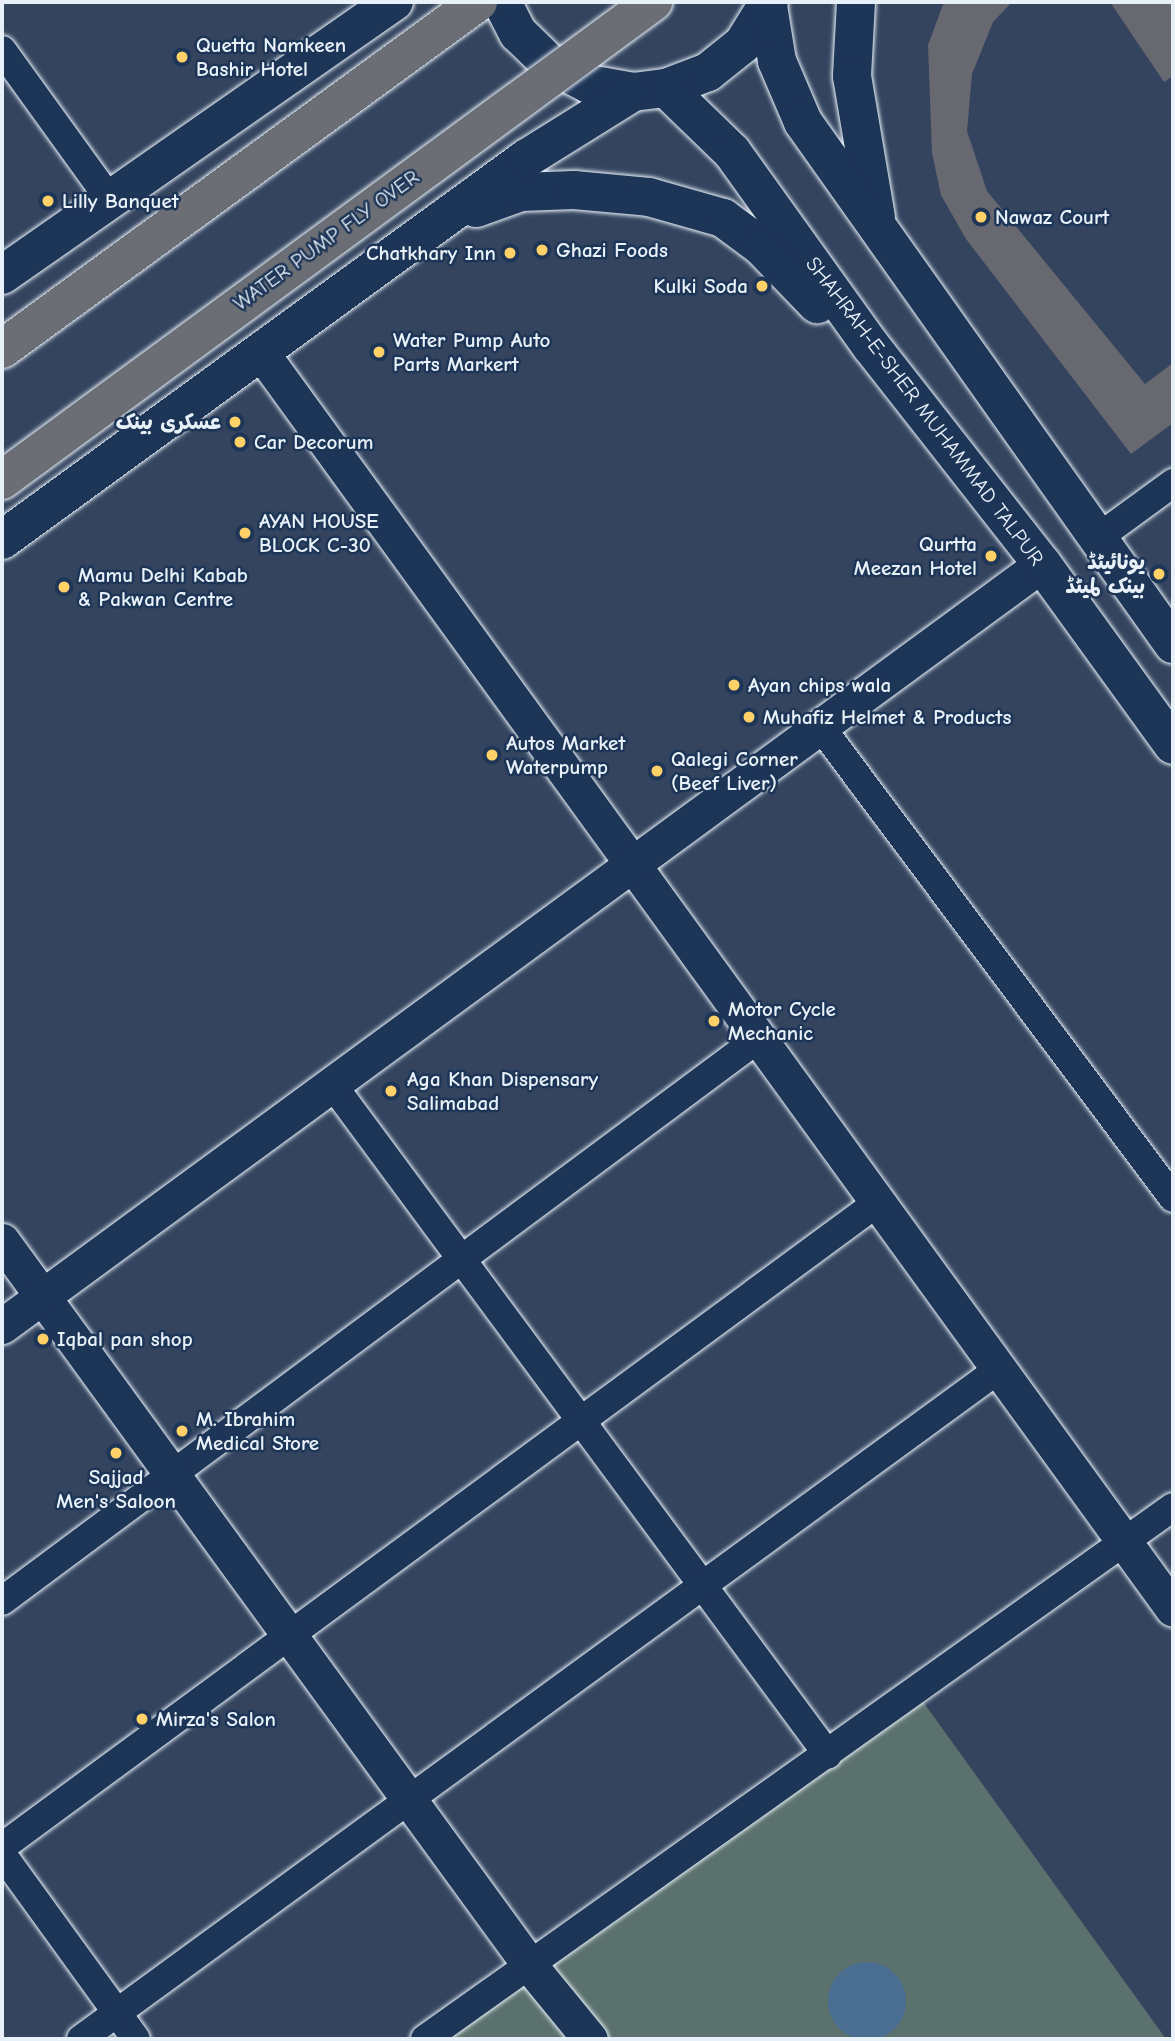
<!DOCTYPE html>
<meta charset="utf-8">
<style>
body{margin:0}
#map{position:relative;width:1175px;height:2041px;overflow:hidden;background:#34445f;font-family:"Comic Neue","Playpen Sans Arabic",sans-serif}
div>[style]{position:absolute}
.green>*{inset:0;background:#5a716d}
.water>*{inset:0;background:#4a6e92}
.round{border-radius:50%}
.building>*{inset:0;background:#686871}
.roads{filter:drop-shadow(0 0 2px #e8f1f8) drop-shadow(0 0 2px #e8f1f8)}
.minor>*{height:28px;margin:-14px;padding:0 14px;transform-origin:14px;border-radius:14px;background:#1d3557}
.tertiary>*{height:35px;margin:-17.5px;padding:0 17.5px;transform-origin:17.5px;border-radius:17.5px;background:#1d3557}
.secondary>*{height:38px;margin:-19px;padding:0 19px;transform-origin:19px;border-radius:19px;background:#1d3557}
.trunk>*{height:38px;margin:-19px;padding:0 19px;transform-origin:19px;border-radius:19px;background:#6b6f75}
.bridges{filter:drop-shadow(0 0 2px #e8f1f8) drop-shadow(0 0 2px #e8f1f8)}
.trunk-bridge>*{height:38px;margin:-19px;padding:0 19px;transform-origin:19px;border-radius:19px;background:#6b6f75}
.dots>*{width:19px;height:19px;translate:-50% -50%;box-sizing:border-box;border:4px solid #1d3557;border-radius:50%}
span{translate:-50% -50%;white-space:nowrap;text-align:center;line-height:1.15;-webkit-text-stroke:5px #1d3557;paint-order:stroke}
.poi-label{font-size:21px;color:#e8f1f8;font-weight:700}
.left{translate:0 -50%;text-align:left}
.right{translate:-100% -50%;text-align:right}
.street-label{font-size:21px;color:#e8f1f8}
.frame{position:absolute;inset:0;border:4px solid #e8f1f8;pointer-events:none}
</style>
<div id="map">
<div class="green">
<i style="clip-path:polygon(916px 1692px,1166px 2039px,431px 2039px)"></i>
</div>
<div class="water">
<i class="round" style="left:828px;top:1962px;width:78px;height:78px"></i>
</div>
<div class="building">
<i style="clip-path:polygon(944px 2px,1012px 2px,993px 22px,972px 74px,967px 131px,987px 191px,1145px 384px,1173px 363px,1173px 423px,1131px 454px,966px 239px,941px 195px,932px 153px,928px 45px)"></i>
<i style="clip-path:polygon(1110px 2px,1173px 2px,1173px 76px,1164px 82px)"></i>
</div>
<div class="roads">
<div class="minor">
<i style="left:2px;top:50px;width:181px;rotate:54.2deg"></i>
<i style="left:1099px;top:537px;width:92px;rotate:-36.1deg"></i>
<i style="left:820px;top:726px;width:589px;rotate:53.21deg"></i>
<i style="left:332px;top:1084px;width:834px;rotate:53.53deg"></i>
<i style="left:2px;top:1601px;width:943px;rotate:-36.64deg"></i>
<i style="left:2px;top:1847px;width:1088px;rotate:-36.36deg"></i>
<i style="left:2px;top:1854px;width:228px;rotate:54.1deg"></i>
<i style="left:81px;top:2039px;width:1136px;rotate:-36.12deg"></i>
<i style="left:425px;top:2039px;width:918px;rotate:-35.42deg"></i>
</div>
<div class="tertiary">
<i style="left:260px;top:351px;width:1554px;rotate:54.03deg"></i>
<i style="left:2px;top:1241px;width:898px;rotate:53.92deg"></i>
<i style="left:531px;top:1967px;width:93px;rotate:50.7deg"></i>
<i style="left:2px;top:1326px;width:1289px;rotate:-36.23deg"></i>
</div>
<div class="secondary">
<i style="left:502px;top:2px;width:35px;rotate:63deg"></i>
<i style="left:518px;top:33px;width:45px;rotate:44.1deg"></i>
<i style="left:550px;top:64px;width:44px;rotate:27.1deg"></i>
<i style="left:589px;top:84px;width:45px;rotate:10.3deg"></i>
<i style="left:633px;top:92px;width:33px;rotate:-7deg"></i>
<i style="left:666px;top:88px;width:45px;rotate:-20.9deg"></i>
<i style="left:708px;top:72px;width:45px;rotate:-38.7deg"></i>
<i style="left:743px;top:44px;width:49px;rotate:-58.2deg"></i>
<i style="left:856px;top:2px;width:74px;rotate:93.1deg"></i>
<i style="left:852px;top:76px;width:144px;rotate:80.4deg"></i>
<i style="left:768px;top:6px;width:56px;rotate:80.7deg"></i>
<i style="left:777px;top:61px;width:66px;rotate:66.9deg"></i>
<i style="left:803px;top:122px;width:640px;rotate:54.67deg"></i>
<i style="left:666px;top:88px;width:92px;rotate:44.1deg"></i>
<i style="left:732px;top:152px;width:239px;rotate:54.4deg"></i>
<i style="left:871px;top:346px;width:277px;rotate:51.9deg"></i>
<i style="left:1042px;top:564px;width:223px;rotate:54.1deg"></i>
<i style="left:476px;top:208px;width:48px;rotate:-19.6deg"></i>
<i style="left:521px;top:192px;width:53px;rotate:-2.2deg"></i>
<i style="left:574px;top:190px;width:75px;rotate:5.3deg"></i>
<i style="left:649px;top:197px;width:77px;rotate:15.8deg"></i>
<i style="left:723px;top:218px;width:47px;rotate:36.4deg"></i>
<i style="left:761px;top:246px;width:81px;rotate:46deg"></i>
<i style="left:2px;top:275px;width:478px;rotate:-34.9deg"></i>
<i style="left:2px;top:540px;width:649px;rotate:-36.04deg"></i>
<i style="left:527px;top:158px;width:125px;rotate:-31.9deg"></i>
</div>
<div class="trunk">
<i style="left:2px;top:349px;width:589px;rotate:-36.09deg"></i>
</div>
</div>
<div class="bridges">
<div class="trunk-bridge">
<i style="left:2px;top:480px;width:808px;rotate:-36.29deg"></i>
</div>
</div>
<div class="dots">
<i style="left:182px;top:57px;background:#ffd166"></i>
<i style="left:48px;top:201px;background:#ffd166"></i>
<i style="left:981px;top:217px;background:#ffd166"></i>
<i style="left:542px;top:250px;background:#ffd166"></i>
<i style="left:510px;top:253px;background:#ffd166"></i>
<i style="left:762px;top:286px;background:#ffd166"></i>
<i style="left:379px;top:352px;background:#ffd166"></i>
<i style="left:235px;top:422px;background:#ffd166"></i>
<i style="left:240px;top:442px;background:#ffd166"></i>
<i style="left:245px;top:533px;background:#ffd166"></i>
<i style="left:991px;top:556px;background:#ffd166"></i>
<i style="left:1159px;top:574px;background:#ffd166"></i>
<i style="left:64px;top:587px;background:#ffd166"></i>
<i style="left:734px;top:685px;background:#ffd166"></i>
<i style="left:749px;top:717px;background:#ffd166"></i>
<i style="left:492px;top:755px;background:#ffd166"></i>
<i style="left:657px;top:771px;background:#ffd166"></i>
<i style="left:714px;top:1021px;background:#ffd166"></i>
<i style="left:391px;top:1091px;background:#ffd166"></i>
<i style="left:43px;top:1339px;background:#ffd166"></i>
<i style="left:182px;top:1431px;background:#ffd166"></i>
<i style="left:116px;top:1453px;background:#ffd166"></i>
<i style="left:142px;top:1719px;background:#ffd166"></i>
</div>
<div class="poi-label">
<span class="left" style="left:196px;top:57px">Quetta Namkeen<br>Bashir Hotel</span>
<span class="left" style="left:62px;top:201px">Lilly Banquet</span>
<span class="left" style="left:995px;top:217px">Nawaz Court</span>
<span class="left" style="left:556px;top:250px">Ghazi Foods</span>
<span class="right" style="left:496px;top:253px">Chatkhary Inn</span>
<span class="right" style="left:748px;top:286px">Kulki Soda</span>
<span class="left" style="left:393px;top:352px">Water Pump Auto<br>Parts Markert</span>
<span class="right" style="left:221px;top:422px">عسکری بینک</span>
<span class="left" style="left:254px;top:442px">Car Decorum</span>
<span class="left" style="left:259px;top:533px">AYAN HOUSE<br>BLOCK C-30</span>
<span class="right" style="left:977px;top:556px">Qurtta<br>Meezan Hotel</span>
<span class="right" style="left:1145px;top:574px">یونائیٹڈ<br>بینک لمیٹڈ</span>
<span class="left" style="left:78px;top:587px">Mamu Delhi Kabab<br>&amp; Pakwan Centre</span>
<span class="left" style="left:748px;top:685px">Ayan chips wala</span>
<span class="left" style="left:763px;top:717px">Muhafiz Helmet &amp; Products</span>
<span class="left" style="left:506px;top:755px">Autos Market<br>Waterpump</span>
<span class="left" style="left:671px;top:771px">Qalegi Corner<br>(Beef Liver)</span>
<span class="left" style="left:728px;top:1021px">Motor Cycle<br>Mechanic</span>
<span class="left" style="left:407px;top:1091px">Aga Khan Dispensary<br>Salimabad</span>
<span class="left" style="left:57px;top:1339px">Iqbal pan shop</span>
<span class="left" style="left:196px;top:1431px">M. Ibrahim<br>Medical Store</span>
<span style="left:116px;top:1489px">Sajjad<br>Men's Saloon</span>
<span class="left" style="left:156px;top:1719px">Mirza's Salon</span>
</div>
<div class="street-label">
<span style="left:326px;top:240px;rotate:-36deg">WATER PUMP FLY OVER</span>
<span style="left:925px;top:411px;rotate:53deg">SHAHRAH-E-SHER MUHAMMAD TALPUR</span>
</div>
<div class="frame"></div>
</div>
